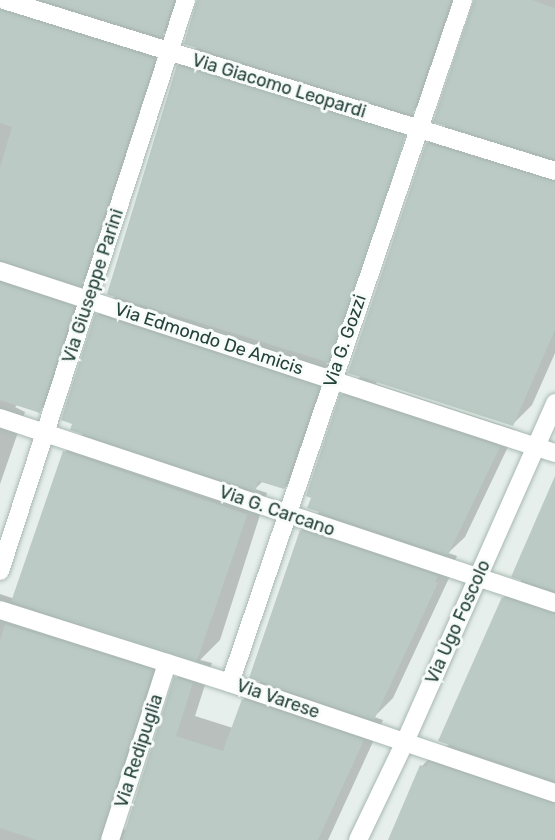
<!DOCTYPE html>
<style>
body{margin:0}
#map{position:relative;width:555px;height:840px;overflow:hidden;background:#e6efeb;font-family:Rubik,sans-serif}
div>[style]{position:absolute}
.shadow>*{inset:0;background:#0003}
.building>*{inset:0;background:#bbcac4;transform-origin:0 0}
.roads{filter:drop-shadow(0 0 2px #a8b8b2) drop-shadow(0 0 2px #a8b8b2)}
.minor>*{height:18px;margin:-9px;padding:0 9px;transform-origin:9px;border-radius:9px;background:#fff}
span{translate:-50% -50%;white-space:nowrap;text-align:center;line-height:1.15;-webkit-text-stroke:6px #f7fbf9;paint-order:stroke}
.street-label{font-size:18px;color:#24423a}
</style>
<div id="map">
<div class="shadow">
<i style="clip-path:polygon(0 0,187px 0,182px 16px,162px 35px,174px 39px,101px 264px,81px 283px,93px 287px,59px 391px,39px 411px,18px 404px,15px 407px,25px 412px,0 484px)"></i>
<i style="clip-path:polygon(evenodd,198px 0,463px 0,431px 93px,411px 113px,423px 117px,345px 345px,326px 364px,338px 368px,304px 468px,284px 488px,263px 481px,255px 489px,267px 493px,220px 640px,200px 660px,212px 663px,195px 716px,233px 728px,243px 700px,262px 680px,301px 531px,320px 511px,342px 395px,361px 376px,427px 144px,447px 124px,474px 0,555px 0,555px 353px,532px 405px,512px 425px,377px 381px,376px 384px,516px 430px,465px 537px,448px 553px,457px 556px,454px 562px,456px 563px,393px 698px,374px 717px,383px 720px,328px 840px,0 840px,0 594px,18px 600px,65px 452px,84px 433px,97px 315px,116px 296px,178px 66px,197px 47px,198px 0,406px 129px,409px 130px,336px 343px,332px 343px,406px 129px,198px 0,172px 651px,195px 658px,176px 678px,126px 831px,119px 823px,119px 815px,172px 651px)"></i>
<i style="clip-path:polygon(555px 481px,555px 840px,390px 840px,422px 766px,442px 746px,445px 748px,449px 744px,503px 598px,523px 579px)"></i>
</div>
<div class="building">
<i style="clip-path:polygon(42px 0,174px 0,162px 37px)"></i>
<i style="clip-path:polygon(197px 0,451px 0,412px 115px,184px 44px)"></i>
<i style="clip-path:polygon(474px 0,531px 0,555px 8px,555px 159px,433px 122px)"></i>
<i style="clip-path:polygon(0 10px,155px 59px,81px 286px,0 260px,0 167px,12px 127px,0 123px)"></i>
<i style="left:177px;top:65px;width:239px;height:240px;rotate:17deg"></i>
<i style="clip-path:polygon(426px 143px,555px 182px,555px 330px,513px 426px,348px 373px)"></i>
<i style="clip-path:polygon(0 283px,74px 307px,40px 413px,0 400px)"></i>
<i style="clip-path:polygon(95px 314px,319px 387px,284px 489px,258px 481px,255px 491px,70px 430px,72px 424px,61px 420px)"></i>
<i style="clip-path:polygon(340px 394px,500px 447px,448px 555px,307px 508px,311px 498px,306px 496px)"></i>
<i style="left:63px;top:451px;width:195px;height:159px;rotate:19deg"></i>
<i style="clip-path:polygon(555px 476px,555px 591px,511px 577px)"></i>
<i style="clip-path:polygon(300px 530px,438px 576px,435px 582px,438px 583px,374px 720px,249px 678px)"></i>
<i style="clip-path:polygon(502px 597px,555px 614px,555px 781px,438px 741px)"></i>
<i style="clip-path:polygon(5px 624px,153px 670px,99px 840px,37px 840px,0 828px,0 641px)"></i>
<i style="clip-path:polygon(174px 677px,193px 683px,176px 736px,223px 751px,242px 699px,364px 740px,318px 840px,122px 840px)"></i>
<i style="clip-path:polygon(429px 762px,555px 804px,555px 840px,388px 840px,420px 765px,426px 767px)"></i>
</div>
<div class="roads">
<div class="minor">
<i style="left:4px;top:0;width:577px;rotate:17.24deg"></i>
<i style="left:0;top:271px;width:584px;rotate:18.16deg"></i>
<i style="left:0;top:418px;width:585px;rotate:18.43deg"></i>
<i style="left:0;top:571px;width:601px;rotate:-71.96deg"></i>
<i style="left:0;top:610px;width:241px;rotate:17.6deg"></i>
<i style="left:230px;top:683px;width:343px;rotate:18.7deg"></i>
<i style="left:230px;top:683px;width:722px;rotate:-71.16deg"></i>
<i style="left:110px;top:840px;width:186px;rotate:-72.1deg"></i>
<i style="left:358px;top:840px;width:109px;rotate:-64.4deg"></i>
<i style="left:405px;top:742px;width:371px;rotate:-66.1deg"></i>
</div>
</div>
<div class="street-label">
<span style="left:279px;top:86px;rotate:17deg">Via Giacomo Leopardi</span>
<span style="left:93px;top:286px;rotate:-72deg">Via Giuseppe Parini</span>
<span style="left:209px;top:339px;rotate:18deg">Via Edmondo De Amicis</span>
<span style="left:345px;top:341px;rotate:-71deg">Via G. Gozzi</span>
<span style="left:277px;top:511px;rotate:19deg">Via G. Carcano</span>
<span style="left:458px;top:622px;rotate:-66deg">Via Ugo Foscolo</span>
<span style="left:278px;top:699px;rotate:19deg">Via Varese</span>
<span style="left:139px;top:751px;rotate:-72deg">Via Redipuglia</span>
</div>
</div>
